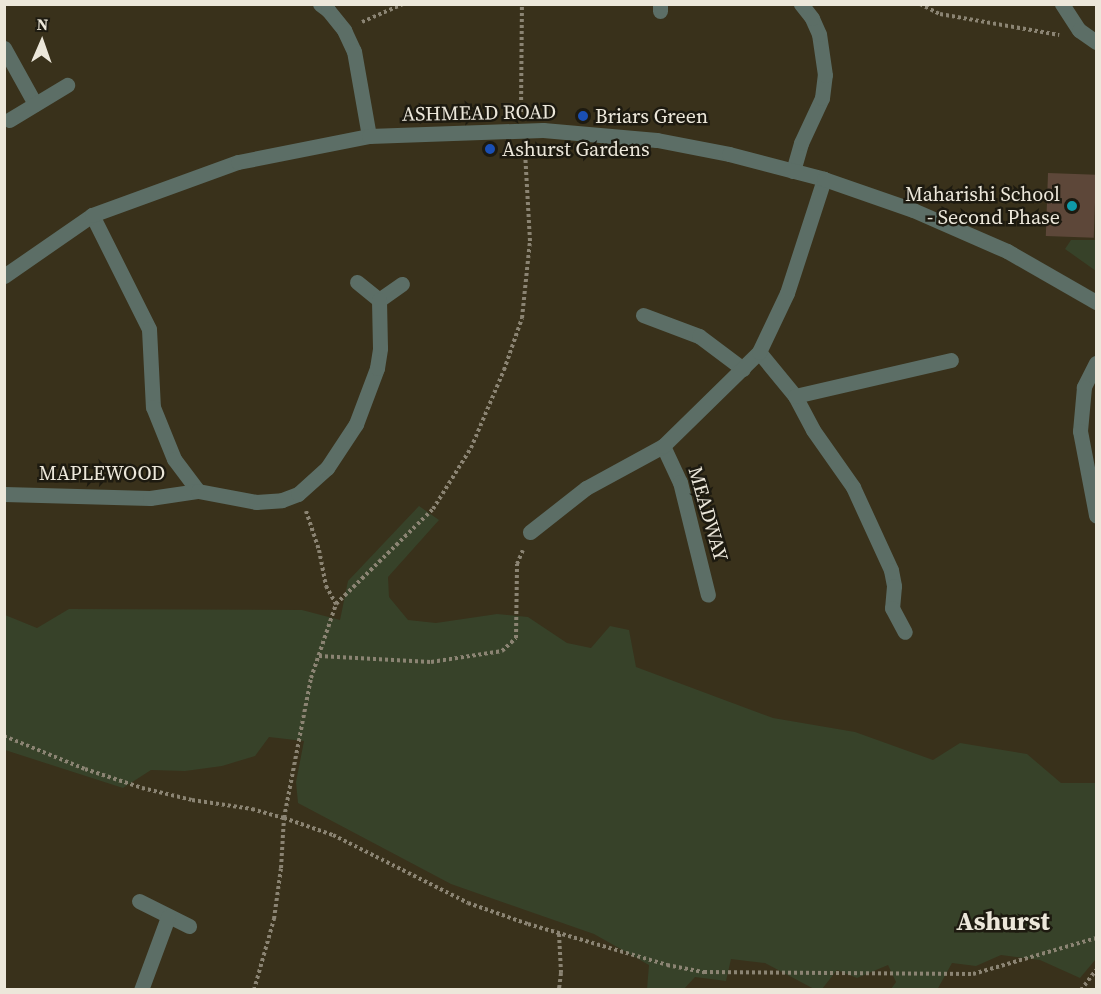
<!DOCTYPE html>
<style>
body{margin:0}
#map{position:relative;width:1101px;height:994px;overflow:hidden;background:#39311b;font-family:"Source Serif 4",serif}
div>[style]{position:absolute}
.green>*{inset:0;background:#374229}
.building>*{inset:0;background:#5d4739;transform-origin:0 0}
.path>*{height:4px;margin-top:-2px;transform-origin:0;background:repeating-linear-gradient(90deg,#8b8473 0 3px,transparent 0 6px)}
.minor>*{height:15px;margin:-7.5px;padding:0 7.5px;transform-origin:7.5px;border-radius:7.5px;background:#5c6e66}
.tertiary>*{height:15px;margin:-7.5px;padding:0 7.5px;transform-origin:7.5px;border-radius:7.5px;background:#5c6e66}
.dots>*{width:16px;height:16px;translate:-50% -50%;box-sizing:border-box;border:3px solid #1d1a10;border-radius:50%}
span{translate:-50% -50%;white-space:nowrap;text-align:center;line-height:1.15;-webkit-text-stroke:5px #1d1a10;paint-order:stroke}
.street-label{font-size:20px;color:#ece7da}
.poi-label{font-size:20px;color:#ece7da}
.left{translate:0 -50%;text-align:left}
.right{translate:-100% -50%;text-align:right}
.district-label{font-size:26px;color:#ece7da;font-weight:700}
.frame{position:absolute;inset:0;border:6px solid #ece7da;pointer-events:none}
.north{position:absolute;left:12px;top:12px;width:60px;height:60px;-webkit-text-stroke:4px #1d1a10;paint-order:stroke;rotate:2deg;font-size:16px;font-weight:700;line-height:24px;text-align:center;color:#ece7da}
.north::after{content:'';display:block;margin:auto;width:21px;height:27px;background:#ece7da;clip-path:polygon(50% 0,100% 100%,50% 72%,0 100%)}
</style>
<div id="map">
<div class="green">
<i style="clip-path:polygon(1071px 240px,1096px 240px,1096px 271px,1065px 249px)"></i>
<i style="clip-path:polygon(419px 506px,439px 520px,388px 577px,389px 597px,408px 620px,436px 623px,497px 614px,528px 617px,567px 643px,591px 648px,610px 626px,629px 630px,636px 667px,773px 718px,855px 732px,933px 760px,960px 743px,1027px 754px,1061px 783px,1096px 783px,1096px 959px,1080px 978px,1040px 960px,1001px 955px,976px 966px,952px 963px,937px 990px,891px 989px,896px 982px,888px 965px,857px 978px,837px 970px,822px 989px,816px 990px,765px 963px,731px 959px,726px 981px,695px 977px,684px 989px,647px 989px,649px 965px,594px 934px,451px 884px,298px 803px,296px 782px,304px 741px,269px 737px,255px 756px,222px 766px,185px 771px,151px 770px,123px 788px,5px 750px,5px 615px,37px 628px,69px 609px,302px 610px,340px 620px,348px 581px)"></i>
</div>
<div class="building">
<i style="left:1048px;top:173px;width:48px;height:63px;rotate:2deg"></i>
</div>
<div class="path">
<i style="left:920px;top:4px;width:22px;rotate:27deg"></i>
<i style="left:940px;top:14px;width:121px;rotate:10deg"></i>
<i style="left:362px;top:22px;width:45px;rotate:-23.7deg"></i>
<i style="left:521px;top:112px;width:108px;rotate:-89.5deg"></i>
<i style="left:306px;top:511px;width:41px;rotate:71.6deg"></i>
<i style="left:319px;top:550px;width:37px;rotate:79deg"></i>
<i style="left:326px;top:586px;width:21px;rotate:61deg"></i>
<i style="left:319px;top:656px;width:112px;rotate:3.1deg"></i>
<i style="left:431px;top:662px;width:72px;rotate:-8.8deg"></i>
<i style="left:502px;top:651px;width:19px;rotate:-43deg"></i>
<i style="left:516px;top:638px;width:74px;rotate:-89.2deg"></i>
<i style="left:517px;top:564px;width:15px;rotate:-67deg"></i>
<i style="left:4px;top:736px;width:87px;rotate:22.2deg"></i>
<i style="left:85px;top:769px;width:60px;rotate:18.4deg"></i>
<i style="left:142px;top:788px;width:51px;rotate:13.5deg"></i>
<i style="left:192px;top:800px;width:61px;rotate:8.5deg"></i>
<i style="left:252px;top:809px;width:33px;rotate:16deg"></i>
<i style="left:284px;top:818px;width:52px;rotate:19.1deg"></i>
<i style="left:333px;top:835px;width:151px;rotate:26.7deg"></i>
<i style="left:468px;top:903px;width:64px;rotate:19.3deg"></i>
<i style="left:528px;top:924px;width:145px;rotate:16.4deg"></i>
<i style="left:667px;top:965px;width:38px;rotate:11deg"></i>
<i style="left:704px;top:972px;width:269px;rotate:0.4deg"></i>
<i style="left:973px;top:974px;width:128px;rotate:-16.3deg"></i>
<i style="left:559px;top:934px;width:39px;rotate:87deg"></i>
<i style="left:561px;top:973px;width:17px;rotate:97deg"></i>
<i style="left:254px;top:990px;width:74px;rotate:-74.3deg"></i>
<i style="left:274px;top:919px;width:51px;rotate:-82.2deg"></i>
<i style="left:281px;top:868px;width:50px;rotate:-86.6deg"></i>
<i style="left:284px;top:818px;width:143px;rotate:-79.1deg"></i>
<i style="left:311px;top:678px;width:78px;rotate:-71.3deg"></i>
<i style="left:336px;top:604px;width:136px;rotate:-44.4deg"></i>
<i style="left:433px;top:509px;width:72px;rotate:-58.1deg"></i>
<i style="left:471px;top:448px;width:85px;rotate:-67.1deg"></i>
<i style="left:504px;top:370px;width:55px;rotate:-70.9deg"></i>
<i style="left:522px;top:318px;width:77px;rotate:-84.1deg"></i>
<i style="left:530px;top:241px;width:90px;rotate:-93.2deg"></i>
<i style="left:1081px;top:990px;width:25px;rotate:-53deg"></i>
</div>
<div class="minor">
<i style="left:320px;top:4px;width:10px;rotate:37deg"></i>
<i style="left:328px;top:10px;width:26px;rotate:51deg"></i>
<i style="left:344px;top:30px;width:23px;rotate:65deg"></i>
<i style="left:354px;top:51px;width:86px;rotate:80deg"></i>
<i style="left:1062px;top:4px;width:31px;rotate:57deg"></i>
<i style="left:1079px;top:30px;width:21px;rotate:35deg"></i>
<i style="left:660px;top:11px;width:7px;rotate:-90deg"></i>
<i style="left:4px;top:48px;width:64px;rotate:61deg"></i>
<i style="left:9px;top:120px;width:68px;rotate:-31.1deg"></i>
<i style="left:793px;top:171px;width:29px;rotate:-74deg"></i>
<i style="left:801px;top:143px;width:50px;rotate:-65deg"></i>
<i style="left:822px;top:98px;width:23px;rotate:-83deg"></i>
<i style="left:825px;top:75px;width:41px;rotate:-98.3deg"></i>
<i style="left:819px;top:34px;width:17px;rotate:-114deg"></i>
<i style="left:812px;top:18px;width:18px;rotate:-128deg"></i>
<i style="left:92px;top:215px;width:127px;rotate:63.4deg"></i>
<i style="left:149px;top:329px;width:78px;rotate:87.1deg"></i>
<i style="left:153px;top:407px;width:56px;rotate:68deg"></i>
<i style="left:174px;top:459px;width:40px;rotate:53deg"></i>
<i style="left:357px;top:282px;width:28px;rotate:39deg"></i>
<i style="left:379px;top:300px;width:28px;rotate:-35deg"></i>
<i style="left:643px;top:315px;width:60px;rotate:20.6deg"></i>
<i style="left:699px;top:336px;width:55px;rotate:36.9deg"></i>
<i style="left:759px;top:352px;width:57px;rotate:50.7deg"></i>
<i style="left:795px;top:396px;width:38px;rotate:62deg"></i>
<i style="left:813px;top:430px;width:70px;rotate:54.9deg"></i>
<i style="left:853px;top:487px;width:91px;rotate:65.4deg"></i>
<i style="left:891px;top:570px;width:16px;rotate:79deg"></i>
<i style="left:894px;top:586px;width:22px;rotate:95deg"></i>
<i style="left:892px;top:608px;width:27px;rotate:62deg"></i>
<i style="left:1096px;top:363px;width:27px;rotate:117deg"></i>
<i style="left:1084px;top:387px;width:44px;rotate:95.2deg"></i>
<i style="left:1080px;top:431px;width:86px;rotate:79.2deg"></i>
<i style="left:795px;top:396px;width:160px;rotate:-13deg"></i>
<i style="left:663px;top:446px;width:40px;rotate:65deg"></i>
<i style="left:680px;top:482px;width:116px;rotate:76.1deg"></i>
<i style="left:4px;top:494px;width:146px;rotate:1.6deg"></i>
<i style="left:150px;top:498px;width:49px;rotate:-8.3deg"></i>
<i style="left:198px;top:491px;width:59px;rotate:10.7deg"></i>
<i style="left:256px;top:502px;width:26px;rotate:-4deg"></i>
<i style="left:282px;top:500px;width:17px;rotate:-21deg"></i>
<i style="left:298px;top:494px;width:39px;rotate:-42deg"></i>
<i style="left:327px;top:468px;width:53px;rotate:-56.6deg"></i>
<i style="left:356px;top:424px;width:60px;rotate:-69.4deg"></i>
<i style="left:377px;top:368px;width:20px;rotate:-81deg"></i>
<i style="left:380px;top:348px;width:48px;rotate:-91.2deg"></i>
<i style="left:530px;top:532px;width:71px;rotate:-38.2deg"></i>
<i style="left:586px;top:488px;width:88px;rotate:-28.6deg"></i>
<i style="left:663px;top:446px;width:134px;rotate:-44.4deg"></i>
<i style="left:759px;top:352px;width:65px;rotate:-64.6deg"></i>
<i style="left:787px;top:293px;width:120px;rotate:-72deg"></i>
<i style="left:139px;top:901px;width:56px;rotate:26.6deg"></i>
<i style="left:141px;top:990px;width:78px;rotate:-69.7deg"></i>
</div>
<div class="tertiary">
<i style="left:4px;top:276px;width:107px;rotate:-34.7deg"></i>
<i style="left:92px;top:215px;width:155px;rotate:-20deg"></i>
<i style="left:238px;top:162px;width:134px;rotate:-11.2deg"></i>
<i style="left:369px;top:136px;width:174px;rotate:-2deg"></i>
<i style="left:543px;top:130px;width:114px;rotate:5deg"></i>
<i style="left:657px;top:140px;width:73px;rotate:11deg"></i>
<i style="left:729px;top:154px;width:98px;rotate:14.7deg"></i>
<i style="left:824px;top:179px;width:94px;rotate:19.2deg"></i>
<i style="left:913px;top:210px;width:103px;rotate:23.6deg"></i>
<i style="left:1007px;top:251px;width:103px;rotate:29.8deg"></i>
</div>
<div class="dots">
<i style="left:583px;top:116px;background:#1a4fb4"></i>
<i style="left:490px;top:149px;background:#1a4fb4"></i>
<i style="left:1072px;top:206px;background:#0f9aa8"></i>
</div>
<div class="street-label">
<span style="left:479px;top:113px;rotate:-1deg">ASHMEAD ROAD</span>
<span style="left:102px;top:473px">MAPLEWOOD</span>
<span style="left:708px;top:514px;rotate:74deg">MEADWAY</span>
</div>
<div class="poi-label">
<span class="left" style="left:595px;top:116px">Briars Green</span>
<span class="left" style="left:502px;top:149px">Ashurst Gardens</span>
<span class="right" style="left:1060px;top:206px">Maharishi School<br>- Second Phase</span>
</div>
<div class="district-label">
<span style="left:1003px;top:922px">Ashurst</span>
</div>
<div class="frame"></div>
<div class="north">N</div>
</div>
